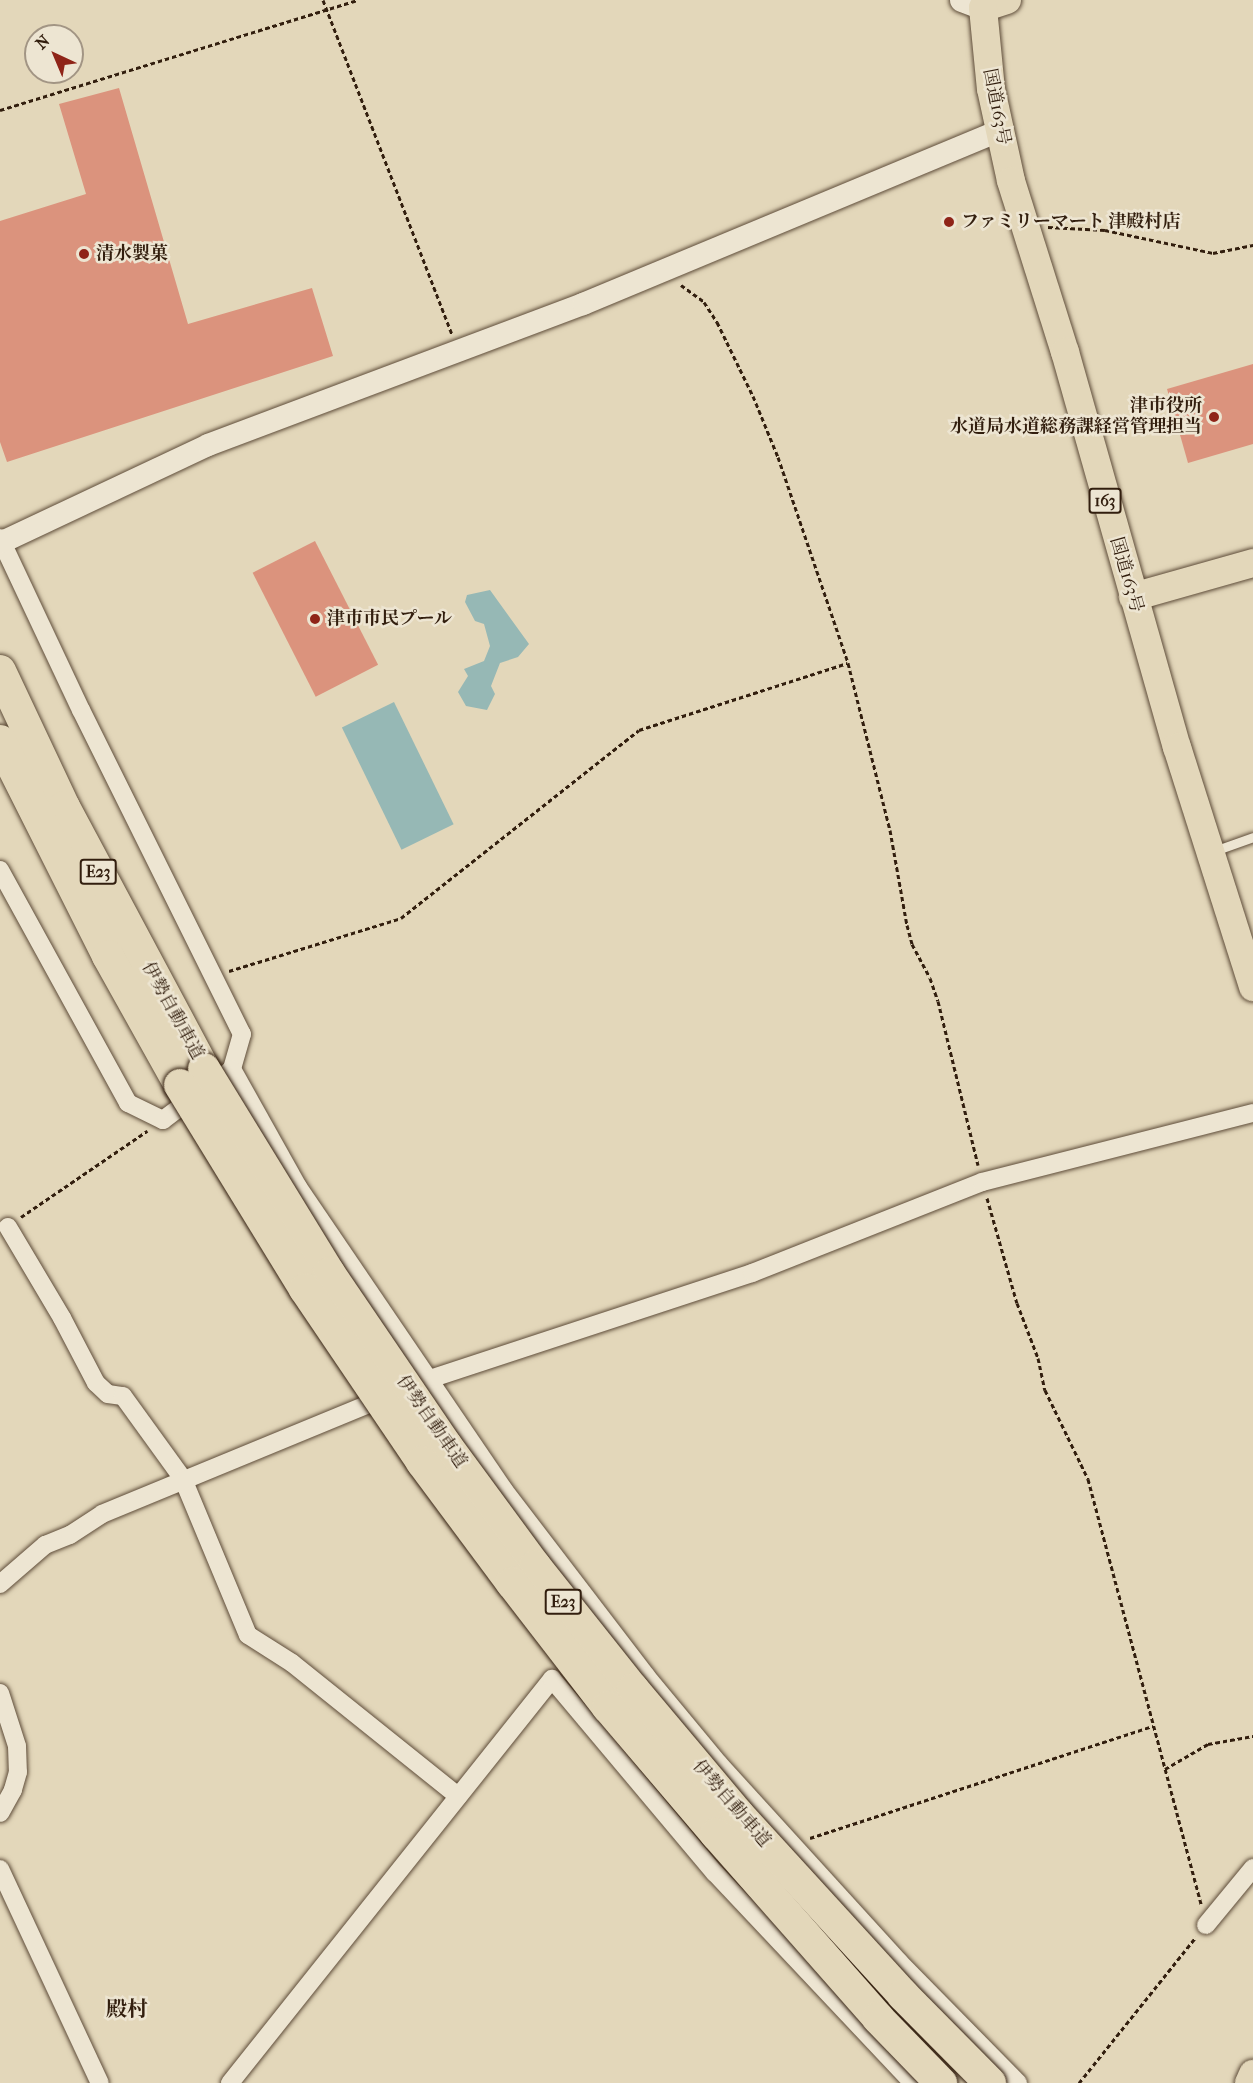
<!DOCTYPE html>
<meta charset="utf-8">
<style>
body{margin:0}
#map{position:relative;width:1253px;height:2083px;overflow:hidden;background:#e3d7ba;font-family:"IM FELL French Canon","Noto Serif JP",serif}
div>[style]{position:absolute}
.water>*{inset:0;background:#96b8b5;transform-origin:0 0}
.building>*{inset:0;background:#db937d;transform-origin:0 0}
.path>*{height:3px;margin-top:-1.5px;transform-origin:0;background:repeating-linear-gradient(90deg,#321e0e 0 4.5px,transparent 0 7.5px)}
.roads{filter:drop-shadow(0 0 2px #5e4c39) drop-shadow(0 0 2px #5e4c39)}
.service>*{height:9px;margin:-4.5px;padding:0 4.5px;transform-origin:4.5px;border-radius:4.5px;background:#ede5d2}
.minor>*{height:18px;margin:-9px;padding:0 9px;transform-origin:9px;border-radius:9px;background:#ede5d2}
.tertiary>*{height:22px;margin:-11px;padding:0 11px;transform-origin:11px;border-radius:11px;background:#ede5d2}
.secondary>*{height:24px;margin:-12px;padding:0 12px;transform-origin:12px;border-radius:12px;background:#ede5d2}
.trunk>*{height:28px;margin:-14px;padding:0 14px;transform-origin:14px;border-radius:14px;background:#e3d7ba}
.motorway>*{height:32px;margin:-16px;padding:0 16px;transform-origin:16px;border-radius:16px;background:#e3d7ba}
.bridges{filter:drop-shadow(0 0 2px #321e0e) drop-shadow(0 0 2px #321e0e)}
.motorway-bridge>*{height:32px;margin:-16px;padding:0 16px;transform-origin:16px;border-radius:16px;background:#e3d7ba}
.dots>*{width:16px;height:16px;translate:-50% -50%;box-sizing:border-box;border:3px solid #ede5d2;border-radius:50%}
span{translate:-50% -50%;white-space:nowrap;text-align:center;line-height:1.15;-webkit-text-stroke:5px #ede5d2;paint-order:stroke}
.shield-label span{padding:2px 4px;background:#ede5d2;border:2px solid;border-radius:4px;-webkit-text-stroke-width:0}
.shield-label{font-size:16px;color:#321e0e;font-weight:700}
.street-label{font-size:18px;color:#321e0e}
.poi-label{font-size:18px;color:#321e0e;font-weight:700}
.left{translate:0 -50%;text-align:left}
.right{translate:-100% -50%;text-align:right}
.quarter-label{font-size:21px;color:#321e0e;font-weight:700}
.north{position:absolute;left:24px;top:24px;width:60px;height:60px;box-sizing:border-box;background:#ede5d2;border:2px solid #a29584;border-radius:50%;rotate:316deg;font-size:16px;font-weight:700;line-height:24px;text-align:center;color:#321e0e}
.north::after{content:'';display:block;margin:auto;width:21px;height:27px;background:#8f2418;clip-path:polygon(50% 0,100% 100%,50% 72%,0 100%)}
</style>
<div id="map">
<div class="water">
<i style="clip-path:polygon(490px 590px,529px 644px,518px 657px,500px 663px,491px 686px,495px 694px,487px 710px,466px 706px,458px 692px,468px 676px,464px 669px,484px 661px,490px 646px,484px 624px,475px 621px,465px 602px,467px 595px)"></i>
<i style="left:394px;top:702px;width:136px;height:58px;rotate:64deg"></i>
</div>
<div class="building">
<i style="clip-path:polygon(119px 88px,188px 324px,312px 288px,333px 356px,7px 462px,0 442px,0 221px,86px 194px,59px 104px)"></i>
<i style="clip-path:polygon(1253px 364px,1253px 444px,1188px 463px,1167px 389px)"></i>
<i style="left:315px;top:541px;width:139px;height:70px;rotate:63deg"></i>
</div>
<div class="path">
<i style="left:323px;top:0;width:358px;rotate:68.9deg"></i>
<i style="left:0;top:110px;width:374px;rotate:-17.1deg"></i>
<i style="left:1048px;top:227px;width:57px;rotate:3deg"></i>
<i style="left:1105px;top:230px;width:110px;rotate:12deg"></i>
<i style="left:1213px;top:253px;width:41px;rotate:-11.3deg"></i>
<i style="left:681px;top:285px;width:29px;rotate:36deg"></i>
<i style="left:704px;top:302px;width:24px;rotate:57deg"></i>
<i style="left:717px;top:322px;width:82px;rotate:64.1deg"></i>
<i style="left:753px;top:396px;width:66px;rotate:67.7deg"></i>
<i style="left:778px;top:457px;width:218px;rotate:71.2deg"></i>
<i style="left:848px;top:663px;width:172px;rotate:75.9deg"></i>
<i style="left:890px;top:830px;width:97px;rotate:79.9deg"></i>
<i style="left:907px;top:925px;width:20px;rotate:75deg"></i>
<i style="left:912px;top:944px;width:38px;rotate:62deg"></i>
<i style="left:930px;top:978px;width:24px;rotate:71deg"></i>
<i style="left:938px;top:1001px;width:169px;rotate:76.3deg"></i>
<i style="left:229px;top:971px;width:180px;rotate:-17.1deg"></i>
<i style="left:401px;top:918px;width:303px;rotate:-38.3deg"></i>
<i style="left:639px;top:730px;width:219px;rotate:-17.8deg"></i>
<i style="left:987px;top:1198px;width:109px;rotate:74.1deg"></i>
<i style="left:1017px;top:1303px;width:59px;rotate:69.1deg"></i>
<i style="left:1038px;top:1358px;width:33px;rotate:78deg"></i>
<i style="left:1045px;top:1390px;width:99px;rotate:64.2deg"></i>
<i style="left:1088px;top:1479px;width:441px;rotate:75.1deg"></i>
<i style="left:21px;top:1217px;width:153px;rotate:-34.3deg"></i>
<i style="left:1165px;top:1769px;width:50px;rotate:-30.2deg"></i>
<i style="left:1208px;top:1744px;width:46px;rotate:-10.1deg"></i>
<i style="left:810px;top:1838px;width:361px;rotate:-18.1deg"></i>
<i style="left:1079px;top:2083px;width:187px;rotate:-51.3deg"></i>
</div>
<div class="roads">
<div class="service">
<i style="left:1214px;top:851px;width:41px;rotate:-19.7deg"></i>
</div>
<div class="minor">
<i style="left:0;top:538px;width:190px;rotate:64.8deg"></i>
<i style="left:81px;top:710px;width:362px;rotate:63.6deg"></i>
<i style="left:242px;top:1034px;width:36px;rotate:106deg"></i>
<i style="left:232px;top:1069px;width:13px;rotate:141deg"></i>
<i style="left:0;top:870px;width:266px;rotate:61.2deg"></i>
<i style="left:128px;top:1103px;width:39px;rotate:26deg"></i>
<i style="left:163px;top:1120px;width:40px;rotate:-37deg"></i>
<i style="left:232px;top:1069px;width:135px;rotate:60.8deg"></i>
<i style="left:298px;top:1187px;width:366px;rotate:55.8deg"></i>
<i style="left:504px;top:1490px;width:234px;rotate:52.6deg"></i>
<i style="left:646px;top:1676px;width:114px;rotate:50.3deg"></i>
<i style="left:719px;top:1764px;width:268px;rotate:47.7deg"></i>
<i style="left:899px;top:1962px;width:170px;rotate:45.5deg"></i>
<i style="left:8px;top:1227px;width:106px;rotate:59.3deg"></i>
<i style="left:62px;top:1318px;width:73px;rotate:62.4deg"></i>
<i style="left:96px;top:1383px;width:16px;rotate:43deg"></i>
<i style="left:108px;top:1394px;width:15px;rotate:8deg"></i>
<i style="left:123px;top:1396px;width:102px;rotate:54.1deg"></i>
<i style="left:183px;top:1479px;width:169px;rotate:67.4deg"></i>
<i style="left:248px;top:1635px;width:52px;rotate:32.5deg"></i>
<i style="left:292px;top:1663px;width:213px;rotate:38.7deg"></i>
<i style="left:0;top:1584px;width:60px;rotate:-40.9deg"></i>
<i style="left:45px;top:1545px;width:27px;rotate:-22deg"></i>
<i style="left:70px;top:1535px;width:38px;rotate:-33deg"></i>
<i style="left:102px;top:1514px;width:355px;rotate:-22.4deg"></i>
<i style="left:430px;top:1379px;width:339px;rotate:-18.2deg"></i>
<i style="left:752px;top:1273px;width:247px;rotate:-21.6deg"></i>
<i style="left:982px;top:1182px;width:280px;rotate:-14.3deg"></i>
<i style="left:0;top:1693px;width:56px;rotate:72.2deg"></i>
<i style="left:17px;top:1746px;width:26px;rotate:88deg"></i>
<i style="left:18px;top:1772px;width:19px;rotate:106deg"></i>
<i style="left:13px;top:1790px;width:26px;rotate:119deg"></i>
<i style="left:0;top:1869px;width:236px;rotate:65deg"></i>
<i style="left:1206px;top:1925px;width:74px;rotate:-50.5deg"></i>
<i style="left:230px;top:2083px;width:517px;rotate:-51.44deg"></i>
<i style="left:552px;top:1679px;width:253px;rotate:50deg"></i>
<i style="left:715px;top:1873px;width:289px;rotate:46.7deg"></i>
</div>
<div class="tertiary">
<i style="left:0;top:543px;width:230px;rotate:-25.2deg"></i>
<i style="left:208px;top:445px;width:401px;rotate:-20.6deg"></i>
<i style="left:583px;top:304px;width:452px;rotate:-22.6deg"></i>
</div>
<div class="secondary">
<i style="left:962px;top:0;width:22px;rotate:21deg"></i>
</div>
<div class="trunk">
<i style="left:1007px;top:0;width:25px;rotate:162deg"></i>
<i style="left:983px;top:8px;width:81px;rotate:84.4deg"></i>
<i style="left:991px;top:89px;width:94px;rotate:77.7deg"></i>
<i style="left:1011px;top:181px;width:179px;rotate:72.5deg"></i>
<i style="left:1065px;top:352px;width:411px;rotate:74.2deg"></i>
<i style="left:1177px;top:747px;width:252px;rotate:72.4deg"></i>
<i style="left:1133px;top:597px;width:125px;rotate:-15.8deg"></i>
<i style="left:1249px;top:2083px;width:10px;rotate:-66deg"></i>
</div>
<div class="motorway">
<i style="left:0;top:671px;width:150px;rotate:64.8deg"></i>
<i style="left:64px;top:807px;width:297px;rotate:61.9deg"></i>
<i style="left:0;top:741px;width:241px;rotate:63.3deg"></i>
<i style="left:108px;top:956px;width:148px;rotate:60.8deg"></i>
</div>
</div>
<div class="bridges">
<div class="motorway-bridge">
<i style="left:204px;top:1069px;width:239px;rotate:58.5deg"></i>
<i style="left:329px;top:1273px;width:208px;rotate:55.8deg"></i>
<i style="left:446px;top:1445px;width:150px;rotate:53.7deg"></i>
<i style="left:535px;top:1566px;width:157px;rotate:51.5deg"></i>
<i style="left:633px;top:1689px;width:163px;rotate:50deg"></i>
<i style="left:738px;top:1814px;width:245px;rotate:47.6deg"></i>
<i style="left:903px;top:1995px;width:124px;rotate:45.3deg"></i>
<i style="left:180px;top:1085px;width:239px;rotate:58.5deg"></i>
<i style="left:305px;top:1289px;width:209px;rotate:55.9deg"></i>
<i style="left:422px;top:1462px;width:151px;rotate:53.4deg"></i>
<i style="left:512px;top:1583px;width:157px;rotate:52.3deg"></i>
<i style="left:608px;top:1707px;width:167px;rotate:49.6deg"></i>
<i style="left:716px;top:1834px;width:245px;rotate:48.6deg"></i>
<i style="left:878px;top:2018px;width:91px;rotate:45.9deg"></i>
</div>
</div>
<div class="dots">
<i style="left:949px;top:222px;background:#8f2418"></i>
<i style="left:84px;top:254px;background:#8f2418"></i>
<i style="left:1214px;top:417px;background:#8f2418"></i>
<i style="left:315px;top:619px;background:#8f2418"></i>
</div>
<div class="shield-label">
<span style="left:1105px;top:501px">163</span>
<span style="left:98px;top:872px">E23</span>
<span style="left:563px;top:1602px">E23</span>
</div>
<div class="street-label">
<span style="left:996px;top:107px;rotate:79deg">国道163号</span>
<span style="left:1126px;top:575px;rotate:74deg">国道163号</span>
<span style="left:172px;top:1011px;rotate:61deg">伊勢自動車道</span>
<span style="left:431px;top:1422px;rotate:55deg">伊勢自動車道</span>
<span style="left:731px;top:1804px;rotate:49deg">伊勢自動車道</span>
</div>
<div class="poi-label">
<span class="left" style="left:961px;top:222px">ファミリーマート 津殿村店</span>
<span class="left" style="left:96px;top:254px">清水製菓</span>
<span class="right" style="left:1202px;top:417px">津市役所<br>水道局水道総務課経営管理担当</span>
<span class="left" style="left:327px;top:619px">津市市民プール</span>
</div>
<div class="quarter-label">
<span style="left:127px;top:2009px">殿村</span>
</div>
<div class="north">N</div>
</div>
